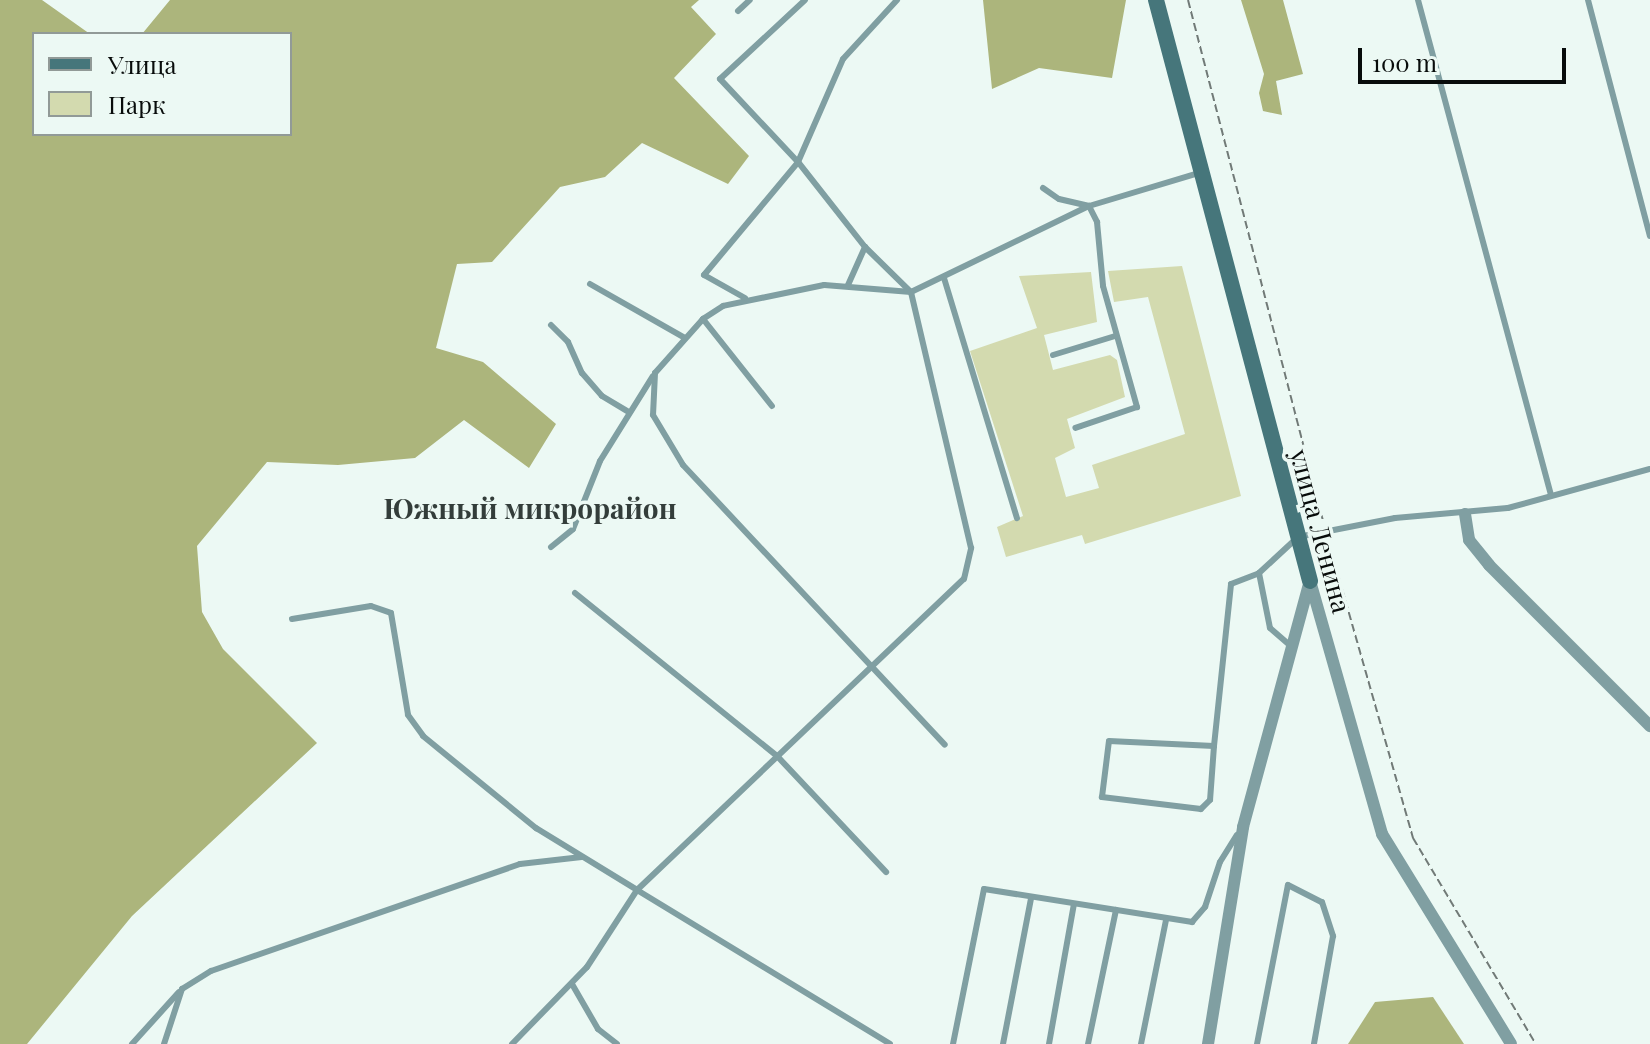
<!DOCTYPE html>
<meta charset="utf-8">
<style>
body{margin:0}
#map{position:relative;width:1650px;height:1044px;overflow:hidden;background:#ecf9f4;font-family:"Playfair Display",serif}
div>[style]{position:absolute}
.green>*{inset:0;background:#d3daaf}
.forest>*{inset:0;background:#acb57c}
.path>*{height:2px;margin-top:-1px;transform-origin:0;background:repeating-linear-gradient(90deg,#717a77 0 8px,transparent 0 12px)}
.lane>*{height:6px;margin:-3px;padding:0 3px;transform-origin:3px;border-radius:3px;background:#809fa2}
.street>*{height:12px;margin:-6px;padding:0 6px;transform-origin:6px;border-radius:6px;background:#809fa2}
.secondary>*{height:16px;margin:-8px;padding:0 8px;transform-origin:8px;border-radius:8px;background:#46767b}
span{translate:-50% -50%;white-space:nowrap;text-align:center;line-height:1.15;-webkit-text-stroke:7px #ecf9f4;paint-order:stroke}
.street-label{font-size:26px;color:#080c0b}
.neighbourhood-label{font-size:28px;color:#333d3a;font-weight:700}
.legend{position:absolute;left:32px;top:32px;width:260px;height:104px;box-sizing:border-box;background:#ecf9f4;border:2px solid #919a97;margin:0;padding:10px 14px;list-style:none;font-size:24px;color:#080c0b}
.legend li{display:flex;align-items:center;gap:16px;height:40px}
.legend b{width:40px;border:2px solid #919a97}
.scale{position:absolute;left:1358px;top:48px;width:208px;height:36px;box-sizing:border-box;border:4px solid #080c0b;border-top:0;padding-left:10px;font-size:24px;line-height:28px;white-space:nowrap;color:#080c0b;-webkit-text-stroke:6px #ecf9f4;paint-order:stroke}
</style>
<div id="map">
<div class="green">
<i style="clip-path:polygon(1182px 266px,1241px 496px,1085px 544px,1082px 535px,1006px 557px,997px 527px,1023px 516px,970px 351px,1037px 328px,1019px 276px,1091px 272px,1097px 322px,1044px 335px,1053px 370px,1110px 355px,1117px 360px,1125px 397px,1067px 419px,1075px 448px,1055px 458px,1066px 497px,1099px 488px,1092px 465px,1185px 434px,1148px 297px,1114px 302px,1108px 271px)"></i>
</div>
<div class="forest">
<i style="clip-path:polygon(0 0,42px 0,90px 34px,34px 34px,34px 134px,290px 134px,290px 34px,142px 34px,170px 0,699px 0,691px 7px,716px 34px,674px 78px,749px 156px,728px 184px,642px 143px,605px 177px,560px 187px,492px 262px,457px 264px,436px 348px,483px 362px,556px 424px,529px 468px,464px 420px,415px 458px,338px 465px,267px 462px,197px 546px,202px 612px,223px 649px,317px 743px,132px 916px,27px 1044px,0 1044px)"></i>
<i style="clip-path:polygon(983px 0,1126px 0,1112px 78px,1039px 68px,992px 89px)"></i>
<i style="clip-path:polygon(1241px 0,1283px 0,1303px 74px,1276px 81px,1282px 115px,1263px 111px,1259px 93px,1264px 74px)"></i>
<i style="clip-path:polygon(1433px 997px,1464px 1044px,1348px 1044px,1375px 1002px)"></i>
</div>
<div class="path">
<i style="left:1188px;top:0;width:538px;rotate:75.47deg"></i>
<i style="left:1329px;top:543px;width:307px;rotate:74.1deg"></i>
<i style="left:1413px;top:838px;width:240px;rotate:59.2deg"></i>
</div>
<div class="lane">
<i style="left:1418px;top:0;width:513px;rotate:74.96deg"></i>
<i style="left:1588px;top:0;width:244px;rotate:75.3deg"></i>
<i style="left:738px;top:11px;width:16px;rotate:-43deg"></i>
<i style="left:1043px;top:188px;width:19px;rotate:35deg"></i>
<i style="left:1059px;top:199px;width:31px;rotate:13deg"></i>
<i style="left:1089px;top:206px;width:18px;rotate:63deg"></i>
<i style="left:1097px;top:222px;width:64px;rotate:84.6deg"></i>
<i style="left:1103px;top:286px;width:126px;rotate:74.3deg"></i>
<i style="left:1137px;top:407px;width:65px;rotate:161.3deg"></i>
<i style="left:865px;top:247px;width:64px;rotate:44.4deg"></i>
<i style="left:944px;top:278px;width:251px;rotate:73.1deg"></i>
<i style="left:590px;top:284px;width:109px;rotate:29.6deg"></i>
<i style="left:848px;top:285px;width:42px;rotate:-65.9deg"></i>
<i style="left:865px;top:247px;width:108px;rotate:-128.2deg"></i>
<i style="left:798px;top:162px;width:112px;rotate:-66.4deg"></i>
<i style="left:843px;top:59px;width:80px;rotate:-47.5deg"></i>
<i style="left:911px;top:292px;width:87px;rotate:-175.4deg"></i>
<i style="left:824px;top:285px;width:103px;rotate:168.3deg"></i>
<i style="left:723px;top:306px;width:24px;rotate:147deg"></i>
<i style="left:703px;top:319px;width:72px;rotate:131.6deg"></i>
<i style="left:655px;top:373px;width:42px;rotate:92.7deg"></i>
<i style="left:653px;top:415px;width:58px;rotate:59deg"></i>
<i style="left:683px;top:465px;width:383px;rotate:46.9deg"></i>
<i style="left:745px;top:298px;width:47px;rotate:-150.7deg"></i>
<i style="left:704px;top:275px;width:147px;rotate:-50.2deg"></i>
<i style="left:798px;top:162px;width:114px;rotate:-133.2deg"></i>
<i style="left:720px;top:79px;width:116px;rotate:-42.9deg"></i>
<i style="left:703px;top:319px;width:111px;rotate:51.6deg"></i>
<i style="left:551px;top:325px;width:24px;rotate:45deg"></i>
<i style="left:568px;top:342px;width:34px;rotate:66deg"></i>
<i style="left:582px;top:373px;width:30px;rotate:49deg"></i>
<i style="left:602px;top:396px;width:29px;rotate:31deg"></i>
<i style="left:1053px;top:355px;width:65px;rotate:-17deg"></i>
<i style="left:551px;top:547px;width:28px;rotate:-39deg"></i>
<i style="left:573px;top:529px;width:73px;rotate:-68.3deg"></i>
<i style="left:600px;top:461px;width:100px;rotate:-58.1deg"></i>
<i style="left:1259px;top:573px;width:56px;rotate:78.7deg"></i>
<i style="left:1270px;top:628px;width:29px;rotate:41deg"></i>
<i style="left:575px;top:593px;width:261px;rotate:38.9deg"></i>
<i style="left:778px;top:757px;width:158px;rotate:46.8deg"></i>
<i style="left:292px;top:619px;width:80px;rotate:-9.3deg"></i>
<i style="left:371px;top:606px;width:21px;rotate:19deg"></i>
<i style="left:391px;top:613px;width:103px;rotate:80.5deg"></i>
<i style="left:408px;top:715px;width:26px;rotate:54deg"></i>
<i style="left:423px;top:736px;width:146px;rotate:39.2deg"></i>
<i style="left:536px;top:828px;width:119px;rotate:31.5deg"></i>
<i style="left:637px;top:890px;width:451px;rotate:-43.6deg"></i>
<i style="left:964px;top:579px;width:32px;rotate:-77deg"></i>
<i style="left:971px;top:548px;width:263px;rotate:-103.2deg"></i>
<i style="left:911px;top:292px;width:198px;rotate:-25.8deg"></i>
<i style="left:1089px;top:206px;width:115px;rotate:-16.7deg"></i>
<i style="left:1214px;top:746px;width:54px;rotate:94.2deg"></i>
<i style="left:1210px;top:800px;width:13px;rotate:135deg"></i>
<i style="left:1201px;top:809px;width:100px;rotate:-173.1deg"></i>
<i style="left:1102px;top:797px;width:56px;rotate:-82.9deg"></i>
<i style="left:1109px;top:741px;width:105px;rotate:2.7deg"></i>
<i style="left:1214px;top:746px;width:163px;rotate:-84deg"></i>
<i style="left:1231px;top:584px;width:30px;rotate:-21deg"></i>
<i style="left:1259px;top:573px;width:53px;rotate:-42.7deg"></i>
<i style="left:1298px;top:537px;width:99px;rotate:-11.1deg"></i>
<i style="left:1395px;top:518px;width:113px;rotate:-5.1deg"></i>
<i style="left:1508px;top:508px;width:147px;rotate:-15.4deg"></i>
<i style="left:572px;top:984px;width:52px;rotate:60deg"></i>
<i style="left:598px;top:1029px;width:24px;rotate:38deg"></i>
<i style="left:132px;top:1044px;width:70px;rotate:-47.9deg"></i>
<i style="left:164px;top:1044px;width:58px;rotate:-71.9deg"></i>
<i style="left:182px;top:989px;width:34px;rotate:-32deg"></i>
<i style="left:211px;top:971px;width:327px;rotate:-19.1deg"></i>
<i style="left:520px;top:864px;width:62px;rotate:-6.4deg"></i>
<i style="left:512px;top:1044px;width:107px;rotate:-45.8deg"></i>
<i style="left:587px;top:967px;width:92px;rotate:-57deg"></i>
<i style="left:637px;top:890px;width:296px;rotate:31.3deg"></i>
<i style="left:953px;top:1044px;width:158px;rotate:-78.7deg"></i>
<i style="left:984px;top:889px;width:211px;rotate:9deg"></i>
<i style="left:1192px;top:922px;width:20px;rotate:-49deg"></i>
<i style="left:1205px;top:907px;width:47px;rotate:-71.6deg"></i>
<i style="left:1220px;top:862px;width:32px;rotate:-58deg"></i>
<i style="left:1003px;top:1044px;width:149px;rotate:-79.1deg"></i>
<i style="left:1049px;top:1044px;width:142px;rotate:-79.9deg"></i>
<i style="left:1088px;top:1044px;width:137px;rotate:-78.2deg"></i>
<i style="left:1141px;top:1044px;width:126px;rotate:-78.6deg"></i>
<i style="left:1257px;top:1044px;width:162px;rotate:-79deg"></i>
<i style="left:1288px;top:885px;width:38px;rotate:27deg"></i>
<i style="left:1322px;top:902px;width:36px;rotate:72deg"></i>
<i style="left:1333px;top:936px;width:110px;rotate:100deg"></i>
</div>
<div class="street">
<i style="left:1465px;top:514px;width:26px;rotate:81deg"></i>
<i style="left:1469px;top:540px;width:32px;rotate:51deg"></i>
<i style="left:1489px;top:565px;width:228px;rotate:45deg"></i>
<i style="left:1310px;top:581px;width:263px;rotate:74.1deg"></i>
<i style="left:1382px;top:834px;width:246px;rotate:58.4deg"></i>
<i style="left:1208px;top:1044px;width:220px;rotate:-80.8deg"></i>
<i style="left:1243px;top:827px;width:252px;rotate:-74.8deg"></i>
</div>
<div class="secondary">
<i style="left:1156px;top:0;width:601px;rotate:75.15deg"></i>
</div>
<div class="street-label">
<span style="left:1321px;top:531px;rotate:75deg">улица Ленина</span>
</div>
<div class="neighbourhood-label">
<span style="left:530px;top:508px">Южный микрорайон</span>
</div>
<ul class="legend">
<li><b style="height:10px;background:#46767b"></b>Улица</li>
<li><b style="height:22px;background:#d3daaf"></b>Парк</li>
</ul>
<div class="scale">100 m</div>
</div>
